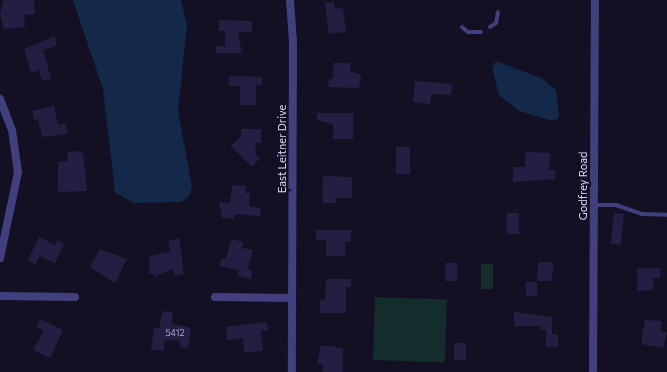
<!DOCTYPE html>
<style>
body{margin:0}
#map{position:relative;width:667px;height:372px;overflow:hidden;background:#131023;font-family:Commissioner,sans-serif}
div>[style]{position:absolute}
.green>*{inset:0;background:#142c2b;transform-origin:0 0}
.water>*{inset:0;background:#142949}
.building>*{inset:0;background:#251e42;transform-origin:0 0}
.lane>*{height:4px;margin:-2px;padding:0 2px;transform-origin:2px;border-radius:2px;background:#413f7e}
.street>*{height:8px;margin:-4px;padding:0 4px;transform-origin:4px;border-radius:4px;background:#413f7e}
span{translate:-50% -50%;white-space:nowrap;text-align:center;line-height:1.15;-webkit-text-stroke:4px #131023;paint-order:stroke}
.number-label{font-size:9px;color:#ada8cd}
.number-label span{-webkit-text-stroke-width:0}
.street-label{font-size:11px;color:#dad6fb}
</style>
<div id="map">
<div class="green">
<i style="left:481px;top:264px;width:12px;height:25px"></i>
<i style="left:375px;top:297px;width:72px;height:63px;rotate:2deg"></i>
</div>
<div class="water">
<i style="clip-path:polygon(73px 0,181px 0,187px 25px,178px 111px,192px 187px,189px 196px,181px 202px,133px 203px,115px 192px,103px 89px)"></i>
<i style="clip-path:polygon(496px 61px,541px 78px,556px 90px,559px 117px,553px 121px,519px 111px,499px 95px,492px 68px)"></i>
</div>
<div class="building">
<i style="clip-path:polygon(4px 0,34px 0,35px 14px,24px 15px,25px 27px,4px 29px,0 14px)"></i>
<i style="clip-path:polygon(334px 2px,335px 9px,343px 8px,346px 32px,329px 34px,325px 3px)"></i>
<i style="clip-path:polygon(219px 20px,252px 21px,252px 32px,238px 32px,242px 53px,216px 53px,216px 46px,225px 46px,225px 31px,219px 31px)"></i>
<i style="clip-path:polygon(55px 36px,57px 46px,43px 50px,51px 79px,42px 81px,39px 70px,31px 73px,24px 49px)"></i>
<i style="clip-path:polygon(333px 63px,350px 63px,350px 71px,361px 75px,359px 88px,328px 87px,329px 79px,333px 79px)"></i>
<i style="clip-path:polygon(229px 76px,262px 77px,262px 85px,256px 85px,256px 105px,240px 105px,240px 86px,229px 86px)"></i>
<i style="clip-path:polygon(415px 81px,452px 84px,451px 95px,431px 94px,430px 104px,413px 102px)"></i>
<i style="clip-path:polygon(54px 106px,58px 125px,65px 123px,68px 134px,42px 137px,38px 119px,34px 120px,32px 111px)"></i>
<i style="clip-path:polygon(317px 113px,353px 113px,353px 139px,333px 139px,333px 124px,317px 120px)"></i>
<i style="clip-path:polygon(241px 129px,261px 129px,261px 143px,256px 143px,255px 154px,260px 158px,252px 167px,231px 146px,241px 136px)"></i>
<i style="left:396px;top:147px;width:14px;height:27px"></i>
<i style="clip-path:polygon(76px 151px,83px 153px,87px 191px,58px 192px,58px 162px,68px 161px,67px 152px)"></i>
<i style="clip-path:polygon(525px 152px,550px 153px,549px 170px,555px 170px,555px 179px,513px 182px,513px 167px,525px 167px)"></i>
<i style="clip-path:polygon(323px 176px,352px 177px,352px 198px,336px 198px,336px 203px,323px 203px)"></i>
<i style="clip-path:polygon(232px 185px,246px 186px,245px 193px,250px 193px,249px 206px,261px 208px,260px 216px,235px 214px,234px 219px,222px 218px,219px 202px,230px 203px)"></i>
<i style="left:507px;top:213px;width:12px;height:21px"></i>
<i style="left:614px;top:213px;width:10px;height:31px;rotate:6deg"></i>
<i style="clip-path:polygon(316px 230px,351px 230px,351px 242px,345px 242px,345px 256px,326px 256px,326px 240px,316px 240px)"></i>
<i style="clip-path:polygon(39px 237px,55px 245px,57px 240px,64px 244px,55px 263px,40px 256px,35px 264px,28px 260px)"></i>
<i style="clip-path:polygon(179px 238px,184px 274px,175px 276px,173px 269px,154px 277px,154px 273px,149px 274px,149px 256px,170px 252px,168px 241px)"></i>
<i style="clip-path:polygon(231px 239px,243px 242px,242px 248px,253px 250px,248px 269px,252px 270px,251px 279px,238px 276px,239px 270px,220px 266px,221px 258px,226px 259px)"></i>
<i style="clip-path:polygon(100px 249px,127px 259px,115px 283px,90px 267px)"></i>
<i style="clip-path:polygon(538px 262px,550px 262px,554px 266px,551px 281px,537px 281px)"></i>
<i style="left:445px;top:263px;width:12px;height:18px"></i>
<i style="clip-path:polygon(637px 268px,660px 268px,660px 278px,653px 278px,653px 290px,637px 291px)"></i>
<i style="clip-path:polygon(326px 279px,351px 279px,351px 287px,346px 287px,346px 313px,320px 313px,320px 299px,325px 300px)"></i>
<i style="left:526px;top:282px;width:11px;height:14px"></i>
<i style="clip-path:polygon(163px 311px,173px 312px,172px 324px,191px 328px,188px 348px,180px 347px,180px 341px,164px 340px,164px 351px,151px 350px,154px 328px,159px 328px)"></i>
<i style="clip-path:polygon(514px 312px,552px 317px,552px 334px,558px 334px,558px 347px,546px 347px,546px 330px,541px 330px,541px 326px,514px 326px)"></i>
<i style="clip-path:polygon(40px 319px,63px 330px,50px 358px,33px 350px,44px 330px,37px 327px)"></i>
<i style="clip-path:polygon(645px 320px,661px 321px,661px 332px,667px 332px,663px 348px,641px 344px)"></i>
<i style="clip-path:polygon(267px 322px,268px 330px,261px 331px,263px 351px,244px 353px,243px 338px,227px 340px,226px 327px)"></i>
<i style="left:454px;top:343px;width:12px;height:17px"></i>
<i style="clip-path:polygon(321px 345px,343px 348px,343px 372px,323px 372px,323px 364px,317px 363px)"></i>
</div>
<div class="lane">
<i style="left:462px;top:27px;width:8px;rotate:40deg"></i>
<i style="left:468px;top:32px;width:13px"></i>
<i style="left:490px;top:27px;width:7px;rotate:-34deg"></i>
<i style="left:496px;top:23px;width:11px;rotate:-80deg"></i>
<i style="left:594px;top:205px;width:22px"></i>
<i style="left:616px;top:205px;width:28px;rotate:19deg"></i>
<i style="left:642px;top:214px;width:25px;rotate:2deg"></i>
</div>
<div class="street">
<i style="left:290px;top:0;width:39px;rotate:86deg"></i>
<i style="left:293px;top:39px;width:333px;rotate:90.2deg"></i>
<i style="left:0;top:99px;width:33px;rotate:69deg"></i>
<i style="left:12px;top:130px;width:42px;rotate:81.9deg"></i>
<i style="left:18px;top:172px;width:88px;rotate:101.8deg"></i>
<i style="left:0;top:296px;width:75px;rotate:0.8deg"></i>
<i style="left:215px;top:297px;width:77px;rotate:0.7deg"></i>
<i style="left:593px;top:372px;width:372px;rotate:-89.7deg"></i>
</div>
<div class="number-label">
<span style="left:175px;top:333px">5412</span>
</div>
<div class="street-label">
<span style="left:282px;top:149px;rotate:-90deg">East Leitner Drive</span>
<span style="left:583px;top:186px;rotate:-90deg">Godfrey Road</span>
</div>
</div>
